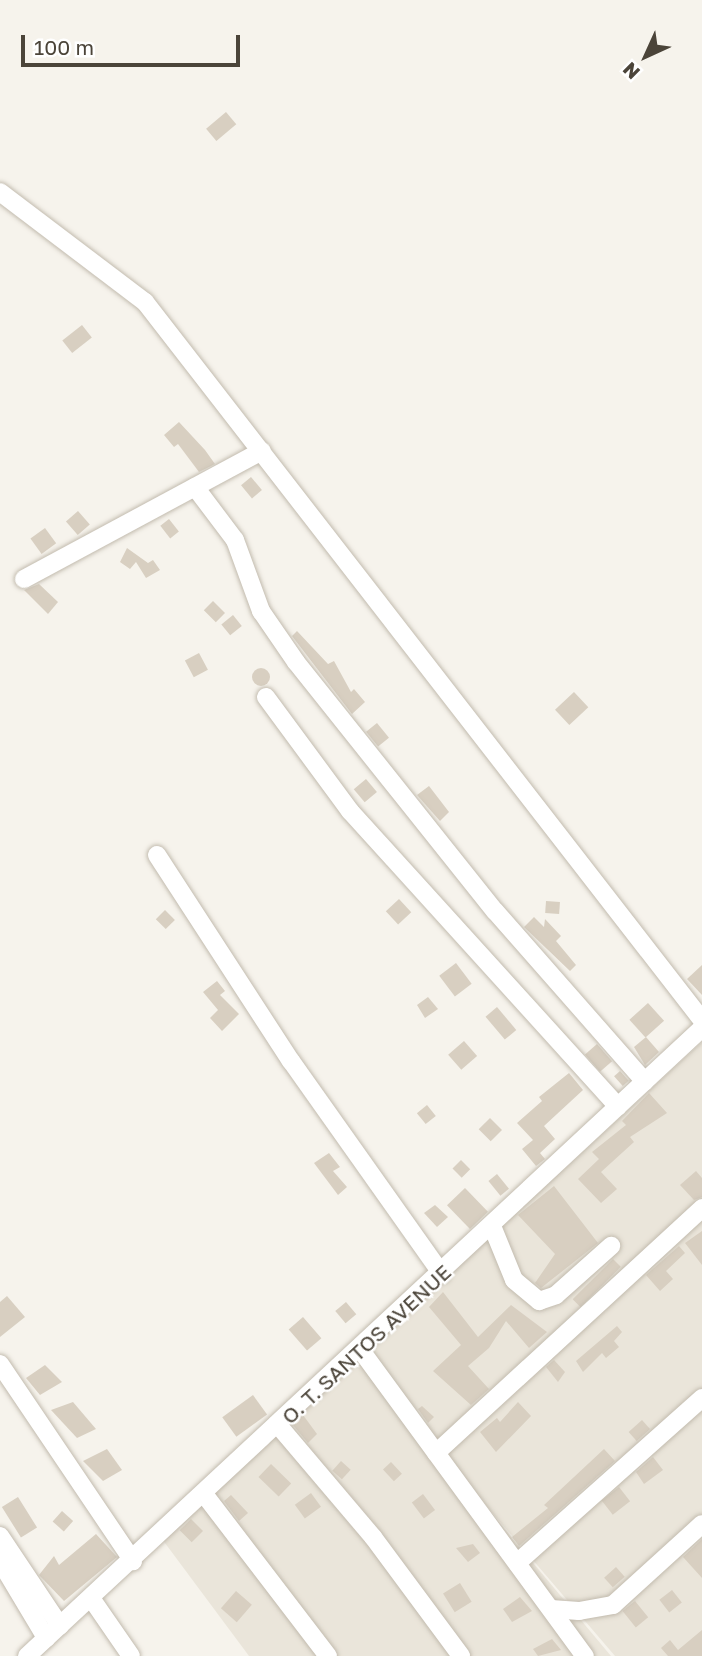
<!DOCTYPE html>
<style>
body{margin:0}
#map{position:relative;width:702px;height:1656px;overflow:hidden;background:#f6f3ec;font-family:"Golos Text",sans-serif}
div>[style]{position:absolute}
.residential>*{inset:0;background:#eae5da}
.building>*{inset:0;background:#d8cfc1;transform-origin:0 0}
.round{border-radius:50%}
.roads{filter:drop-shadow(0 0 2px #c2bbae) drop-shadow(0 0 2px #c2bbae)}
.minor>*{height:18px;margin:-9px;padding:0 9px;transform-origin:9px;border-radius:9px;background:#fff}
span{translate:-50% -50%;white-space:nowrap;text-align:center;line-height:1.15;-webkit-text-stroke:5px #fff;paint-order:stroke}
.street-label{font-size:21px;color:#4b4439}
.north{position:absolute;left:611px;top:21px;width:70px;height:70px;-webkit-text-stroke:5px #fff;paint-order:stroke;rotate:225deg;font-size:19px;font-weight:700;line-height:28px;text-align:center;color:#4b4439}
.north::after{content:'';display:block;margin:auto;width:24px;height:32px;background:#4b4439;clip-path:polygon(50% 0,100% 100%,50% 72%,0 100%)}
.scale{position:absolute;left:21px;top:35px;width:219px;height:32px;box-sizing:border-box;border:4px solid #4b4439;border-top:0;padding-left:9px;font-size:21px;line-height:24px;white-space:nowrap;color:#4b4439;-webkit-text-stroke:5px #fff;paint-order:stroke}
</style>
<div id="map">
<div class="residential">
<i style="clip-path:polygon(702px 1042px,702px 1656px,615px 1656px,442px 1454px,611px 1656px,249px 1656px,162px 1539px)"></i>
</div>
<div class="building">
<i style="left:226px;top:112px;width:16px;height:26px;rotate:50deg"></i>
<i style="left:82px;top:325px;width:16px;height:25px;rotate:52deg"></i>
<i style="clip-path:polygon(179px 422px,205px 450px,215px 464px,199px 472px,178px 444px,174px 447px,164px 435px)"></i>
<i style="left:251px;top:477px;width:17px;height:13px;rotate:50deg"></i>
<i style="left:78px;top:511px;width:18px;height:16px;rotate:49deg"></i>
<i style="left:169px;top:519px;width:16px;height:11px;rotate:52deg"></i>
<i style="left:45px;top:528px;width:19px;height:18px;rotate:54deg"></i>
<i style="clip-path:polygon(127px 548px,148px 563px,153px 560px,160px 570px,146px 578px,136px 562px,130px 569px,120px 562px)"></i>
<i style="clip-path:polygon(39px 584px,58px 602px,48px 614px,24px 590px)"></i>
<i style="left:213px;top:601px;width:17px;height:13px;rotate:45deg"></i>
<i style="left:233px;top:615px;width:14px;height:15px;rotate:51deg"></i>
<i style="clip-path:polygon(297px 631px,328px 664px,334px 661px,351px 692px,354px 689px,365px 702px,352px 714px,292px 636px)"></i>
<i style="left:199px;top:653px;width:19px;height:16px;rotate:62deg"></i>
<i class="round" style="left:252px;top:668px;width:18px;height:18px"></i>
<i style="left:574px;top:692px;width:21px;height:26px;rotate:47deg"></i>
<i style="left:377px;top:723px;width:19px;height:14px;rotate:51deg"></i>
<i style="left:366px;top:779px;width:17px;height:16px;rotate:50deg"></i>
<i style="clip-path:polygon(429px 786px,449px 812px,440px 821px,417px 795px)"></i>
<i style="left:399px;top:899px;width:18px;height:18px;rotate:47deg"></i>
<i style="left:546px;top:901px;width:14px;height:12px;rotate:4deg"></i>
<i style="left:165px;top:910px;width:14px;height:13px;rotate:45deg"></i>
<i style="clip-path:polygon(534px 917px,544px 927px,545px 919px,561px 936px,556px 941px,576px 965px,570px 971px,524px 927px)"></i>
<i style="left:456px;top:963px;width:26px;height:21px;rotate:53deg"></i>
<i style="clip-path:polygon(702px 965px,702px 995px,687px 979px)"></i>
<i style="clip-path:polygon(217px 981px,225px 991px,220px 995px,239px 1014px,222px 1031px,210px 1018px,218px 1010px,203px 992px)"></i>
<i style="clip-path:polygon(428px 997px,438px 1009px,425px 1018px,417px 1005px)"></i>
<i style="left:648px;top:1003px;width:24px;height:25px;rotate:48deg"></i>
<i style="left:497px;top:1007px;width:30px;height:15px;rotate:50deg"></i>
<i style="clip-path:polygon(646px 1037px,659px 1052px,645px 1065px,634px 1047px)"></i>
<i style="left:464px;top:1041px;width:20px;height:21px;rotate:49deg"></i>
<i style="left:597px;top:1044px;width:23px;height:16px;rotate:49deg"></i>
<i style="left:620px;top:1071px;width:13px;height:8px;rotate:48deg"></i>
<i style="clip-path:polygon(569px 1073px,583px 1090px,544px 1126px,555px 1139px,540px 1153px,545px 1159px,536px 1166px,522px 1149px,533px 1140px,517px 1123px,542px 1101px,539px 1097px)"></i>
<i style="clip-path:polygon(649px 1093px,667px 1113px,630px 1137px,634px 1142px,601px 1172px,617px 1189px,601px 1203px,578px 1179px,599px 1159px,592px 1152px,626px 1125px,622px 1121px)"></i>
<i style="left:427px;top:1105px;width:14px;height:13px;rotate:51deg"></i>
<i style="left:490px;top:1118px;width:17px;height:16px;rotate:45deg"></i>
<i style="clip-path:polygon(329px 1153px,340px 1167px,333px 1171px,347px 1187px,338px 1195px,314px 1163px)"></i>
<i style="left:461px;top:1160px;width:13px;height:12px;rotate:45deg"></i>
<i style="clip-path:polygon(696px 1171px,702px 1178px,702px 1197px,694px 1200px,680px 1185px)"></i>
<i style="left:497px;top:1174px;width:19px;height:11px;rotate:51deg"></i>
<i style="clip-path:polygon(554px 1186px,598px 1243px,541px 1288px,535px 1283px,555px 1254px,518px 1215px)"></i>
<i style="left:465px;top:1188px;width:33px;height:25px;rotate:46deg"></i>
<i style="clip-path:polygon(435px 1205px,448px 1217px,437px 1227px,424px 1213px)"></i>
<i style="clip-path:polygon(702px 1231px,702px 1265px,685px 1243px)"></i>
<i style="clip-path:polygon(679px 1246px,685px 1253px,666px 1271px,673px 1279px,660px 1291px,646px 1275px)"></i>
<i style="left:613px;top:1259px;width:11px;height:57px;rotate:45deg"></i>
<i style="clip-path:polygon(443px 1292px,478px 1337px,511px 1305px,547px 1332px,529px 1348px,506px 1321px,489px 1348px,468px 1366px,489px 1389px,471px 1405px,433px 1371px,461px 1345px,429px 1307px)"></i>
<i style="clip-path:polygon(7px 1296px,25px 1317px,0 1337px,0 1302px)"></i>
<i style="left:346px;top:1302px;width:16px;height:14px;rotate:50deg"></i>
<i style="left:303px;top:1317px;width:28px;height:19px;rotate:49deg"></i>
<i style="clip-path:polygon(617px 1326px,622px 1332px,614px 1341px,619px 1347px,606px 1358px,602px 1353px,583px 1372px,576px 1361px)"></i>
<i style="clip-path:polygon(554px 1360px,565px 1372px,558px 1382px,546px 1367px)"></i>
<i style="clip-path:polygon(45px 1365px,62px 1382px,40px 1395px,26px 1378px)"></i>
<i style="left:253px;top:1395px;width:24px;height:38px;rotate:54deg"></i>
<i style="clip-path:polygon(73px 1402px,96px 1429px,77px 1438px,51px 1410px)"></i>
<i style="clip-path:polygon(518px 1402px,531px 1416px,496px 1452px,480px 1432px,497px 1418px,500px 1422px)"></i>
<i style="clip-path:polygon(422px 1406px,434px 1417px,428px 1423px,418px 1409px)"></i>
<i style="clip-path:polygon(303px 1415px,317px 1434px,308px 1443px,293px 1425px)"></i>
<i style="left:642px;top:1420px;width:12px;height:18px;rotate:48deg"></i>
<i style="clip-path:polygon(107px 1449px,122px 1470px,103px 1481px,83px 1461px)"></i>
<i style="clip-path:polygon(604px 1449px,615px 1461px,519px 1546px,512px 1537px,548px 1508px,544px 1505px)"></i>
<i style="clip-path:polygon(653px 1457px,663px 1470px,644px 1484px,636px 1472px)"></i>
<i style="left:341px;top:1461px;width:13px;height:13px;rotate:42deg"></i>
<i style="left:391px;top:1462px;width:16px;height:11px;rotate:47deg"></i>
<i style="left:271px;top:1464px;width:28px;height:18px;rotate:44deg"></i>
<i style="left:619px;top:1487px;width:18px;height:22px;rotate:52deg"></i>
<i style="left:311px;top:1493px;width:17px;height:20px;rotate:54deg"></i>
<i style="left:423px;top:1494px;width:20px;height:14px;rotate:53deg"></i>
<i style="clip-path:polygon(231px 1495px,248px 1513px,239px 1521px,224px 1501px)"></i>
<i style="left:18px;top:1497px;width:36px;height:19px;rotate:58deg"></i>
<i style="left:62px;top:1511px;width:15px;height:14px;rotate:42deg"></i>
<i style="left:191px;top:1519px;width:17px;height:16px;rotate:45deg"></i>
<i style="clip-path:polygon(96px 1534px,117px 1557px,64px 1601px,39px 1575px,54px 1556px,59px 1565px)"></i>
<i style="clip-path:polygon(702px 1539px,702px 1578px,683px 1557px)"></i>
<i style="clip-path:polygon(473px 1544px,480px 1553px,468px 1562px,456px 1548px)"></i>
<i style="left:616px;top:1567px;width:13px;height:16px;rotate:48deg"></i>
<i style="left:460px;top:1583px;width:22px;height:20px;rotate:58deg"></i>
<i style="left:672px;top:1590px;width:16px;height:16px;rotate:52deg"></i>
<i style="left:236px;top:1591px;width:21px;height:23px;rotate:41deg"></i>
<i style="clip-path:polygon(520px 1597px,532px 1611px,512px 1622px,503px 1609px)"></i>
<i style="left:635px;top:1601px;width:21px;height:16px;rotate:51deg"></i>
<i style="clip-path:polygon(702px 1630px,702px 1656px,668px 1656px,661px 1648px,670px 1640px,678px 1650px)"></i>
<i style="clip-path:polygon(552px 1639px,561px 1650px,538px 1656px,533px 1649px)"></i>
</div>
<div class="roads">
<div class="minor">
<i style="left:0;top:192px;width:182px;rotate:37.2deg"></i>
<i style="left:145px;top:302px;width:909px;rotate:52.2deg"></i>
<i style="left:195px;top:487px;width:66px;rotate:53deg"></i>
<i style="left:235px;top:540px;width:76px;rotate:69.9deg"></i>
<i style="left:261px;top:611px;width:62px;rotate:55.5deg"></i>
<i style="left:296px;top:662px;width:319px;rotate:51.4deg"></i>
<i style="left:495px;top:911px;width:227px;rotate:48.7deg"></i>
<i style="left:24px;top:579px;width:270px;rotate:-28.3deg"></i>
<i style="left:266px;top:697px;width:142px;rotate:53.6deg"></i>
<i style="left:350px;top:811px;width:399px;rotate:47.8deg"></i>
<i style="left:157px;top:855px;width:246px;rotate:57deg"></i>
<i style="left:291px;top:1061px;width:261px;rotate:54.7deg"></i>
<i style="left:492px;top:1226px;width:58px;rotate:67.8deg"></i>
<i style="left:514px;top:1280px;width:33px;rotate:40deg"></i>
<i style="left:539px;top:1301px;width:18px;rotate:-19deg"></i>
<i style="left:556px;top:1295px;width:74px;rotate:-41.7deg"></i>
<i style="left:360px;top:1349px;width:381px;rotate:53.8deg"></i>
<i style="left:0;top:1364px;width:238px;rotate:56deg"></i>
<i style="left:278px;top:1425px;width:147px;rotate:49.7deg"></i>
<i style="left:373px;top:1537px;width:148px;rotate:53.5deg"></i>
<i style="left:436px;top:1453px;width:362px;rotate:-42.6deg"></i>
<i style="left:204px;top:1494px;width:204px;rotate:52.6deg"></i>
<i style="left:0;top:1536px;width:108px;rotate:56.3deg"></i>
<i style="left:0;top:1561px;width:90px;rotate:59.1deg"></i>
<i style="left:517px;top:1563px;width:248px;rotate:-41.7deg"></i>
<i style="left:91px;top:1598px;width:70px;rotate:55.4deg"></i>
<i style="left:551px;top:1609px;width:28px;rotate:4deg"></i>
<i style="left:579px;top:1611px;width:35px;rotate:-10deg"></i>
<i style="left:613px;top:1605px;width:120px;rotate:-42.3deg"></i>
<i style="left:27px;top:1656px;width:922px;rotate:-42.93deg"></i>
</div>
</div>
<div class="street-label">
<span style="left:366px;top:1344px;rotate:-43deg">O. T. SANTOS AVENUE</span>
</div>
<div class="north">N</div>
<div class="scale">100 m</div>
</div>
